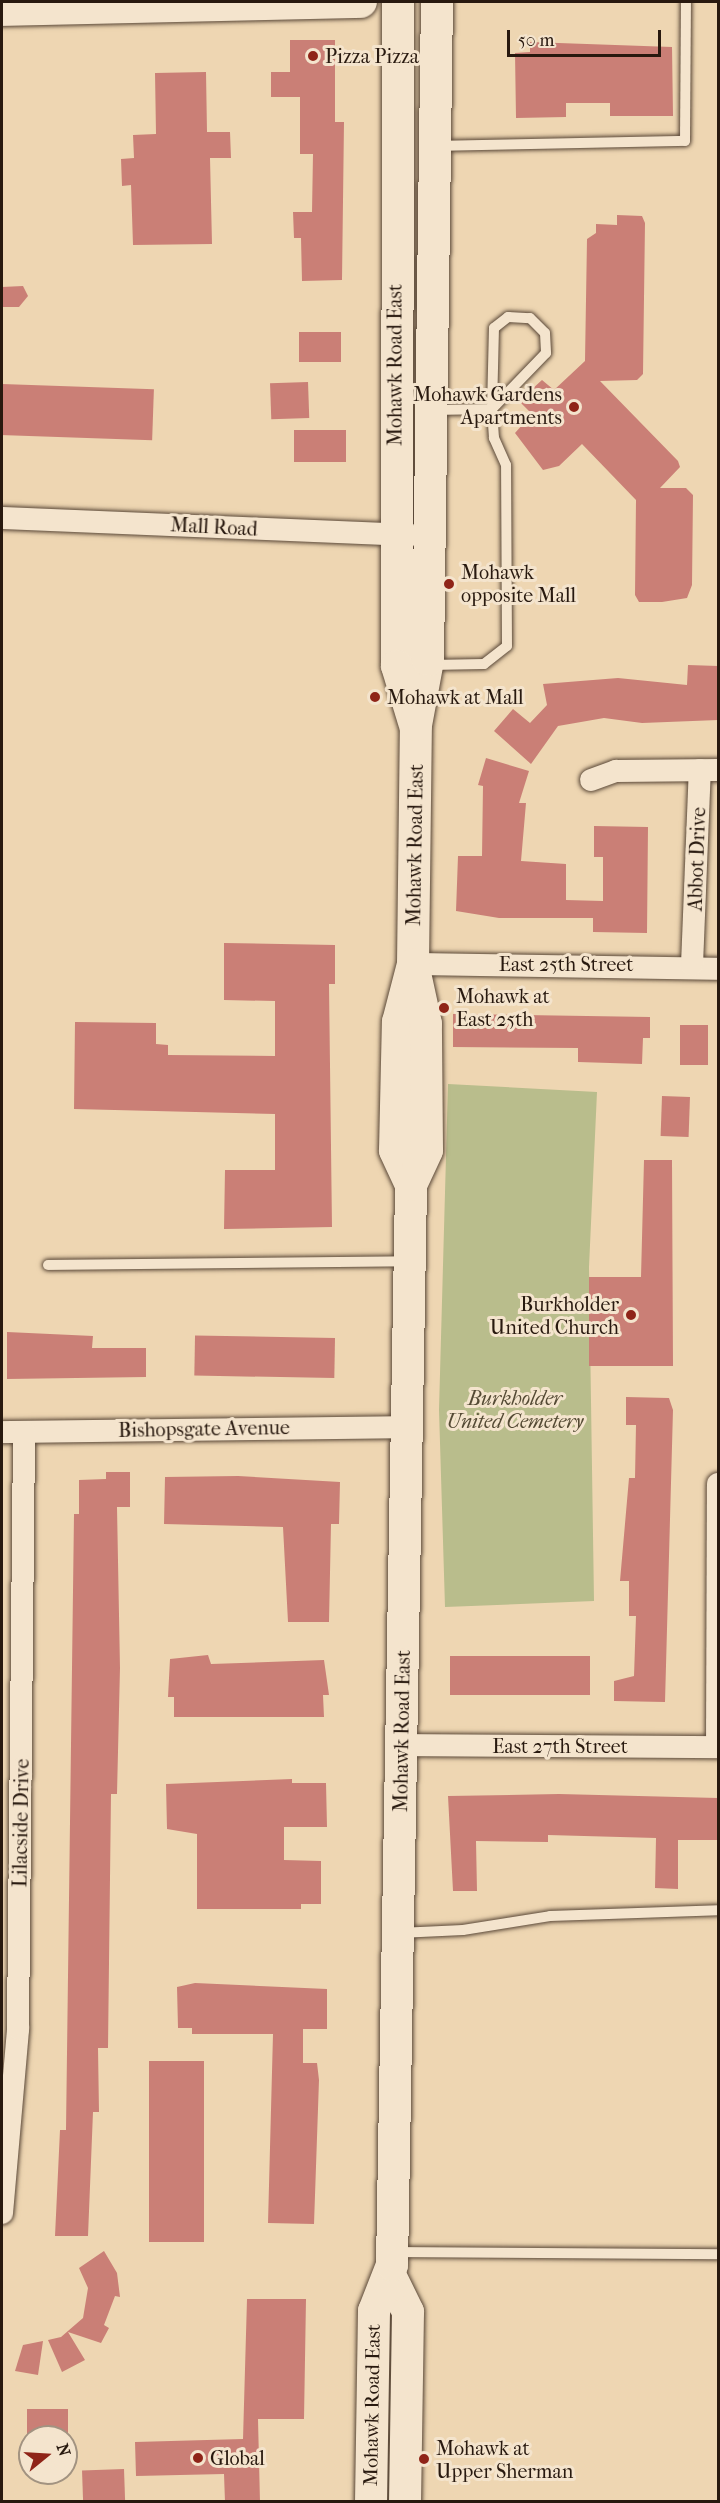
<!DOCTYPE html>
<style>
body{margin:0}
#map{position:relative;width:720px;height:2503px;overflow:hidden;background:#eed6b2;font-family:"IM FELL French Canon",serif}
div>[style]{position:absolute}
.green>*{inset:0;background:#b9bd8c}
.building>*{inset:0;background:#ca7f76;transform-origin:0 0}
.roads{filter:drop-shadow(0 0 2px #5a4838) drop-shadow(0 0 2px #5a4838)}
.service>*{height:10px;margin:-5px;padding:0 5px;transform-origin:5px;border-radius:5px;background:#f4e4cd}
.minor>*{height:22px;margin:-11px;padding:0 11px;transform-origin:11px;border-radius:11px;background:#f4e4cd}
.secondary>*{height:32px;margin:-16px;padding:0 16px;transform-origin:16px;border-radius:16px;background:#f4e4cd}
.dots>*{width:16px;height:16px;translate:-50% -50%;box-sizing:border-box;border:3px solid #f4e4cd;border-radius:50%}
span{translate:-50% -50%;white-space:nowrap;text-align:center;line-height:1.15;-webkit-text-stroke:6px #f4e4cd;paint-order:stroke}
.poi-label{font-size:20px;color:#28190f}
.left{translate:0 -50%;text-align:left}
.right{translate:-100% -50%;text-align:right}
.street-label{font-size:20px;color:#28190f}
.park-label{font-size:20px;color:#544a34;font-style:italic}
.frame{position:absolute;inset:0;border:3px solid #28190f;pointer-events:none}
.north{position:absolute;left:18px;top:2425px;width:60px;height:60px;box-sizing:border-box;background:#f4e4cd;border:2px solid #a29381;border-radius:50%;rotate:72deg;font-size:16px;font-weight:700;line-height:24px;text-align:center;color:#28190f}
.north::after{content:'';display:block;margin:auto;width:21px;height:27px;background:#8f2418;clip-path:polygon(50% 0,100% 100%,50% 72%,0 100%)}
.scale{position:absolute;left:507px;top:30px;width:154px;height:27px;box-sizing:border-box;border:3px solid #28190f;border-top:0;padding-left:8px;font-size:18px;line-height:21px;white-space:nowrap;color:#28190f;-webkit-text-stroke:4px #f4e4cd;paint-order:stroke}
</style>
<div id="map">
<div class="green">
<i style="clip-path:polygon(448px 1084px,597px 1092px,589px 1267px,594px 1601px,445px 1607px,439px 1410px)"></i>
</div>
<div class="building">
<i style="clip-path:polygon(290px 40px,335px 40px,335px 122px,344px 122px,342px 280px,302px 281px,301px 238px,294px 238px,293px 212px,312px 212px,313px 154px,300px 154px,300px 97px,271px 97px,271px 72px,290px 72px)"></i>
<i style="clip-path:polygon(530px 42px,672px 47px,673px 116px,610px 116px,610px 103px,566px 103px,566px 117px,516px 118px,515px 53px,530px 52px)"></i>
<i style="clip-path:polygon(206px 72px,207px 132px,230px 132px,231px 158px,210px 158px,212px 244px,133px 245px,131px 185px,122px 186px,121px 159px,134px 158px,133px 135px,156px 134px,155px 73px)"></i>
<i style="clip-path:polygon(617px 215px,642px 216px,645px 223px,643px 374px,637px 380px,600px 381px,678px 461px,680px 467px,660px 488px,686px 488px,693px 495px,692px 585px,687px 598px,662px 602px,639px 602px,635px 595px,636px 500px,582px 444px,559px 466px,543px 470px,515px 433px,532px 414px,519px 401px,542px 380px,554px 390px,585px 361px,587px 239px,596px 233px,596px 224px,617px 225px)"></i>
<i style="clip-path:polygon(23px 286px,28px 296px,19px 307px,2px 307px,2px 287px)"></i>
<i style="left:341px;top:332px;width:30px;height:42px;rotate:90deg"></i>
<i style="left:308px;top:382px;width:36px;height:38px;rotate:88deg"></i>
<i style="left:2px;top:384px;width:152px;height:51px;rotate:2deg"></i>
<i style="left:294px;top:430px;width:52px;height:32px"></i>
<i style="clip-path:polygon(688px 665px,718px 666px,718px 720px,642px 723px,604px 718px,558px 726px,531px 764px,494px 731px,513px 709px,530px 723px,547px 705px,543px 684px,618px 678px,687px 685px)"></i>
<i style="clip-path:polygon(486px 758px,529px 771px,519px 803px,526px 803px,521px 861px,566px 864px,566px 900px,603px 901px,603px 857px,594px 857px,594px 826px,648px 827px,647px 933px,593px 932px,593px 918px,499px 918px,456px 911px,458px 856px,482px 856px,483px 786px,478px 785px)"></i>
<i style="clip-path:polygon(224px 943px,335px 945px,335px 984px,329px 984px,332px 1227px,224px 1229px,225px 1170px,275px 1170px,275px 1114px,74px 1109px,75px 1022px,156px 1023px,156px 1044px,168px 1045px,168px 1055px,275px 1056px,275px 1001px,224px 1000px)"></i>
<i style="clip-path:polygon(453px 1014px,650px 1017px,650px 1038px,643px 1038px,642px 1064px,578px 1062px,578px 1048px,453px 1047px)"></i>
<i style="left:680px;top:1025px;width:28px;height:40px"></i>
<i style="left:662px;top:1096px;width:28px;height:40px;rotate:2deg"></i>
<i style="clip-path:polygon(644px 1160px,672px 1160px,673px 1366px,589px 1366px,589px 1277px,641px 1277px)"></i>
<i style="clip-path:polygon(7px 1332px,93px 1336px,92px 1348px,146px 1348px,146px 1377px,7px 1379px)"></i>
<i style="left:335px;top:1338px;width:40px;height:140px;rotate:91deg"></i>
<i style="clip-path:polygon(626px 1397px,669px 1398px,673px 1410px,665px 1702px,614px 1701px,614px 1681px,634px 1676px,636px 1616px,629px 1616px,629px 1581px,620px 1581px,629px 1478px,635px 1478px,636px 1425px,626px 1425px)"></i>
<i style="clip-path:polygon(106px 1472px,130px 1472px,130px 1507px,117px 1507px,120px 1668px,117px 1794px,111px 1794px,108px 2048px,98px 2048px,99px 2112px,93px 2112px,88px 2236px,55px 2236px,60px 2130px,66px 2130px,74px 1514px,79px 1514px,79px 1480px,106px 1479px)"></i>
<i style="clip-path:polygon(238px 1476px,340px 1482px,339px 1524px,331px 1524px,329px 1622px,288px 1622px,283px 1527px,164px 1524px,165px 1477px)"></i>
<i style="clip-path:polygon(208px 1655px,211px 1664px,324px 1660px,329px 1695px,323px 1695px,324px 1717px,174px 1717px,174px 1697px,168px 1697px,170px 1659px)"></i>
<i style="left:450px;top:1656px;width:140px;height:39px"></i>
<i style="clip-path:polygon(292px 1779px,292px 1783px,326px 1783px,327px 1827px,284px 1827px,284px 1860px,321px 1861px,321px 1904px,301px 1904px,301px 1909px,197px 1909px,197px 1834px,167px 1829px,166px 1784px)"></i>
<i style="clip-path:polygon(559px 1794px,718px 1798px,718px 1840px,678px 1840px,678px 1889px,655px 1888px,656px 1838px,548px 1835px,548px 1842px,476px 1841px,477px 1891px,453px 1891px,448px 1796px)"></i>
<i style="clip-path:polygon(195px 1983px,327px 1989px,327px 2029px,303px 2029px,303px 2063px,317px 2063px,319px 2080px,314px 2224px,268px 2223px,273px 2034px,192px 2034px,192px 2028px,178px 2028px,177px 1987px)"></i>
<i style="left:149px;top:2061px;width:55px;height:181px"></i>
<i style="clip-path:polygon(104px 2251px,117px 2273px,120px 2297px,115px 2296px,104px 2325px,109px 2328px,101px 2343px,68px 2332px,85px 2360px,62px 2372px,48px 2340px,61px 2337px,83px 2318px,88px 2288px,79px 2268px)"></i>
<i style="clip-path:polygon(247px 2299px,306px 2299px,304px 2419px,258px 2419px,260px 2502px,225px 2502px,224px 2474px,136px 2476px,135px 2442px,243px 2439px)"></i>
<i style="clip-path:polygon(43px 2341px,38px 2375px,15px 2371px,23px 2345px)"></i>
<i style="left:27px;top:2409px;width:41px;height:25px"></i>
<i style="left:124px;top:2469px;width:33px;height:42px;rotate:88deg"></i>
</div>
<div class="roads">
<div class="service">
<i style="left:438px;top:146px;width:247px;rotate:-1.2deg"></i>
<i style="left:685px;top:141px;width:139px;rotate:-89.6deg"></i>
<i style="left:430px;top:665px;width:54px;rotate:-1.1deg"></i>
<i style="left:484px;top:664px;width:29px;rotate:-38deg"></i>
<i style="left:507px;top:646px;width:181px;rotate:-90.3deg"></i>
<i style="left:506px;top:465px;width:30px;rotate:-114deg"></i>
<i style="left:494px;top:438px;width:29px;rotate:-94deg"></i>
<i style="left:492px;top:409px;width:81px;rotate:-88.6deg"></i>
<i style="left:494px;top:328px;width:18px;rotate:-38deg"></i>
<i style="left:508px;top:317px;width:22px;rotate:3deg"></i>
<i style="left:530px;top:318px;width:21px;rotate:45deg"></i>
<i style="left:545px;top:333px;width:20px;rotate:87deg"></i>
<i style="left:546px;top:353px;width:78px;rotate:134deg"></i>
<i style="left:492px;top:409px;width:58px;rotate:179deg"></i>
<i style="left:48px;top:1265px;width:358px;rotate:-0.6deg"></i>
<i style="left:399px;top:1933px;width:64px;rotate:-2.7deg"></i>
<i style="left:463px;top:1930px;width:88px;rotate:-9.1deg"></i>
<i style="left:550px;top:1916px;width:168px;rotate:-2deg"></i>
<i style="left:395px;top:2252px;width:323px;rotate:0.4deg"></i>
</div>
<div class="minor">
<i style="left:2px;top:518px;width:409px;rotate:2.4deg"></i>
<i style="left:591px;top:780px;width:27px;rotate:-20deg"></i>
<i style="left:616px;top:771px;width:102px;rotate:-0.6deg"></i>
<i style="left:413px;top:964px;width:305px;rotate:0.9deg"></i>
<i style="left:692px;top:965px;width:195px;rotate:-87.7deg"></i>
<i style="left:2px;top:1432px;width:405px;rotate:-0.7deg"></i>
<i style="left:402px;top:1745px;width:316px;rotate:0.4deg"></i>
<i style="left:717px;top:1747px;width:263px;rotate:-89.8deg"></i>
<i style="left:2px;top:2213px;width:185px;rotate:-85deg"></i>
<i style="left:18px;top:2029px;width:597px;rotate:-89.42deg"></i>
</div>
<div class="secondary">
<i style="left:398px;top:2px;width:664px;rotate:90.09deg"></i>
<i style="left:397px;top:666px;width:59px;rotate:73.1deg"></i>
<i style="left:2px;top:10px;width:359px;rotate:-1.3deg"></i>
<i style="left:411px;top:1185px;width:38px;rotate:-115deg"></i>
<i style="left:395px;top:1150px;width:128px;rotate:-88.7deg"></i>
<i style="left:398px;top:1022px;width:60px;rotate:-75.5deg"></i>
<i style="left:413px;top:964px;width:239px;rotate:-89.3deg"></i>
<i style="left:416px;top:725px;width:66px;rotate:-79.5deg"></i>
<i style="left:428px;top:660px;width:658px;rotate:-89.22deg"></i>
<i style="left:391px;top:2277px;width:39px;rotate:64deg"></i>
<i style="left:408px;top:2312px;width:190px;rotate:90.9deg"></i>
<i style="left:371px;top:2502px;width:191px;rotate:-89.1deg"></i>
<i style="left:374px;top:2311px;width:49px;rotate:-68.6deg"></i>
<i style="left:392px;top:2265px;width:1080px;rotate:-88.99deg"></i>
<i style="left:411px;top:1185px;width:38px;rotate:-65deg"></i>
<i style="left:427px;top:1150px;width:126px;rotate:-90.5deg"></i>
<i style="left:426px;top:1024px;width:61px;rotate:-102.2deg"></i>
</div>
</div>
<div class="dots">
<i style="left:313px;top:56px;background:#8f2418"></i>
<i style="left:574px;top:407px;background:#8f2418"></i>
<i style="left:449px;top:584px;background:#8f2418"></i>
<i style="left:375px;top:697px;background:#8f2418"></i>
<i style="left:444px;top:1008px;background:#8f2418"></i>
<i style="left:631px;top:1315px;background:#8f2418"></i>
<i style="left:198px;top:2458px;background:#8f2418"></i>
<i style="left:424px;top:2459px;background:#8f2418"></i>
</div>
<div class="poi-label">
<span class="left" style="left:325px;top:56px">Pizza Pizza</span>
<span class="right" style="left:562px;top:406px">Mohawk Gardens<br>Apartments</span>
<span class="left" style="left:461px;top:584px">Mohawk<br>opposite Mall</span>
<span class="left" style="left:387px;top:697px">Mohawk at Mall</span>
<span class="left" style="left:456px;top:1008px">Mohawk at<br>East 25th</span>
<span class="right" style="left:619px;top:1316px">Burkholder<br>United Church</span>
<span class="left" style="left:436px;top:2460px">Mohawk at<br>Upper Sherman</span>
<span class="left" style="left:210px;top:2458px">Global</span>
</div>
<div class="street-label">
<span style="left:395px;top:365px;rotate:-90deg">Mohawk Road East</span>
<span style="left:214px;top:527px;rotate:3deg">Mall Road</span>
<span style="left:415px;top:845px;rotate:-89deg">Mohawk Road East</span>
<span style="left:697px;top:859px;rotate:-88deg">Abbot Drive</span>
<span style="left:566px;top:964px">East 25th Street</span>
<span style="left:204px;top:1429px;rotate:-1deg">Bishopsgate Avenue</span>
<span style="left:402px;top:1731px;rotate:-89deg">Mohawk Road East</span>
<span style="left:560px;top:1746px">East 27th Street</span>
<span style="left:21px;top:1823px;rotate:-89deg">Lilacside Drive</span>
<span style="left:372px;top:2405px;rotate:-89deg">Mohawk Road East</span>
</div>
<div class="park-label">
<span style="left:515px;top:1410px">Burkholder<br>United Cemetery</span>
</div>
<div class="frame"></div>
<div class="north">N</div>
<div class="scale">50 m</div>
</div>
